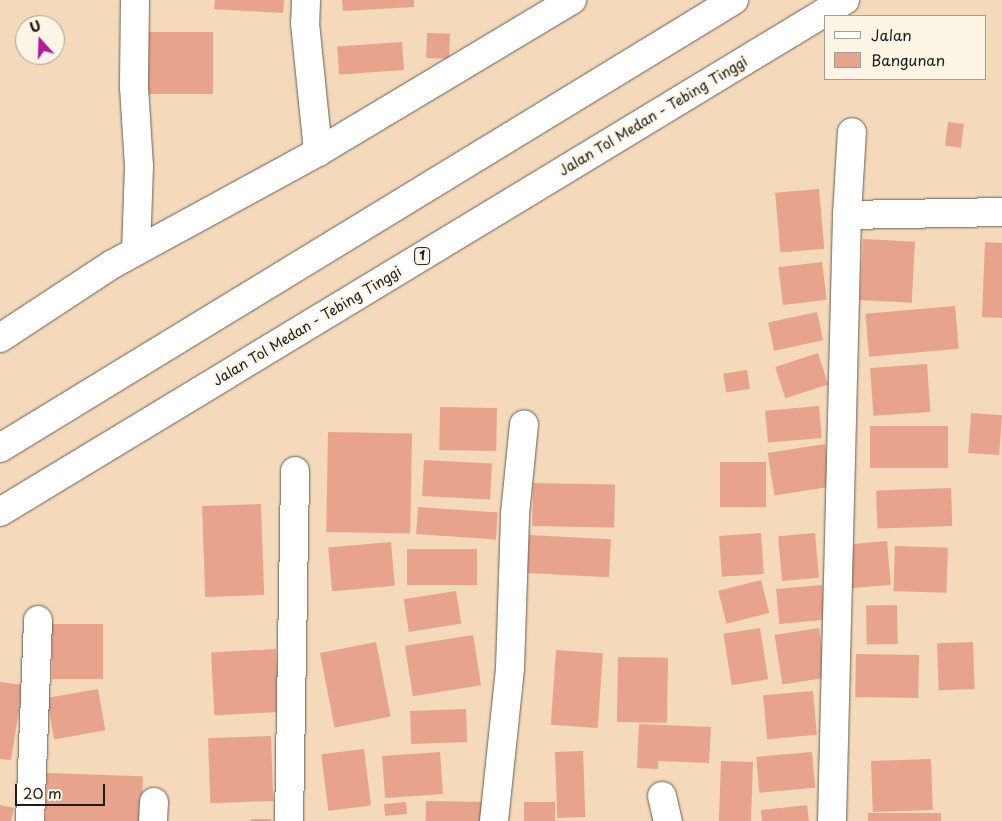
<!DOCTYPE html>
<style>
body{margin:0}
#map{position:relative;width:1002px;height:821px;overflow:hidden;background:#f4d9bb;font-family:"Playpen Sans",sans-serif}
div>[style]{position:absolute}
.building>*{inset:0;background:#e8a38c;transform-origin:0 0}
.roads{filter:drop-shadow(0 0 1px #685e54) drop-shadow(0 0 1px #685e54)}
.minor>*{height:28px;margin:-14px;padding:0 14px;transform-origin:14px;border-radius:14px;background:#fff}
.highway>*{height:28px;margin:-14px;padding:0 14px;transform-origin:14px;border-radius:14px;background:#fff}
span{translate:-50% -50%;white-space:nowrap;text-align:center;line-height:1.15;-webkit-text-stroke:4.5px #fcf5e5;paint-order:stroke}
.shield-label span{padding:1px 4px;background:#fcf5e5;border:1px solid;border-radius:4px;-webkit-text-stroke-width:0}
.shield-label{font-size:12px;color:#1c1c1c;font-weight:700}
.street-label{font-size:14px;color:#1c1c1c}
.legend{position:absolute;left:824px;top:15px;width:162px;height:65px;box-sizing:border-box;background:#fcf5e5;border:1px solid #a29e95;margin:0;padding:6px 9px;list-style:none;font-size:15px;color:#1c1c1c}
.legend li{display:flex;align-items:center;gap:10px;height:25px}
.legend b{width:25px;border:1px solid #a29e95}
.north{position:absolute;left:15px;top:15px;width:50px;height:50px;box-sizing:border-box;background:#fcf5e5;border:1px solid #a29e95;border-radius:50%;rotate:340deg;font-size:14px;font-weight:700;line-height:20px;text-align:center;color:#1c1c1c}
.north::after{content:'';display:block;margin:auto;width:18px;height:22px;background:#b5179e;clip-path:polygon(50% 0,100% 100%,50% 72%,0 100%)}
.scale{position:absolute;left:15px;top:784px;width:90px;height:22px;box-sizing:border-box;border:2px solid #1c1c1c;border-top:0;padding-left:6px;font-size:15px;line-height:18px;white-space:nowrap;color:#1c1c1c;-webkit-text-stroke:4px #fcf5e5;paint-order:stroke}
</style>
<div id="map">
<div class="building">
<i style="clip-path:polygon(215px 0,284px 0,283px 13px,214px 9px)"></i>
<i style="clip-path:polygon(342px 0,414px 0,414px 7px,343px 11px)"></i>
<i style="left:147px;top:32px;width:66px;height:62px"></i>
<i style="left:427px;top:33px;width:23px;height:25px;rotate:2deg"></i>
<i style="left:402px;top:42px;width:28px;height:65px;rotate:86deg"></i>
<i style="left:948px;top:122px;width:16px;height:24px;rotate:7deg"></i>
<i style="left:819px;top:189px;width:60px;height:44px;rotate:85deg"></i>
<i style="left:863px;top:239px;width:52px;height:61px;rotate:3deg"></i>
<i style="clip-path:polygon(985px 242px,1002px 243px,1002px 318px,982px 317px)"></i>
<i style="left:822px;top:262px;width:38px;height:44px;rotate:83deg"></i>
<i style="left:955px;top:306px;width:43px;height:90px;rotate:85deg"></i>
<i style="left:817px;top:312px;width:29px;height:50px;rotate:78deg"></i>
<i style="left:818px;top:353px;width:33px;height:45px;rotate:72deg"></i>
<i style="left:927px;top:364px;width:48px;height:57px;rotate:86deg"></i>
<i style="left:747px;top:370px;width:19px;height:24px;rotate:81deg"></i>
<i style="left:819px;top:406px;width:32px;height:54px;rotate:85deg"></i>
<i style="left:440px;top:407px;width:57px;height:43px;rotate:1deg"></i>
<i style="left:971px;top:413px;width:31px;height:40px;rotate:4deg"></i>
<i style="left:948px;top:426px;width:42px;height:78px;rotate:90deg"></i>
<i style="left:328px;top:432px;width:84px;height:100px;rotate:1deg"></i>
<i style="left:825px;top:444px;width:43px;height:58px;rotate:81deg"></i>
<i style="left:424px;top:460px;width:68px;height:36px;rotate:3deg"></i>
<i style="left:720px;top:462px;width:46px;height:45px"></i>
<i style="left:533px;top:483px;width:82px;height:43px;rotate:1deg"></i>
<i style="left:951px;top:488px;width:38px;height:75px;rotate:88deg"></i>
<i style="left:261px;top:504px;width:91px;height:59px;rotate:88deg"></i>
<i style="left:418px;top:507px;width:80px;height:27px;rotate:4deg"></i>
<i style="left:761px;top:533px;width:41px;height:42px;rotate:86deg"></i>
<i style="left:815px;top:533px;width:45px;height:37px;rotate:85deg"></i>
<i style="left:529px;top:535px;width:82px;height:38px;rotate:3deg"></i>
<i style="left:887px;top:541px;width:44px;height:40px;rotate:85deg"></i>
<i style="left:391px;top:542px;width:44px;height:63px;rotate:85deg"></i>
<i style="left:895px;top:546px;width:53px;height:45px;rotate:2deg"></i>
<i style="left:407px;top:549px;width:70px;height:36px"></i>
<i style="left:761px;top:580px;width:34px;height:44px;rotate:76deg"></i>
<i style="left:822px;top:585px;width:35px;height:46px;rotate:85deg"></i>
<i style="left:456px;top:591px;width:33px;height:53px;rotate:81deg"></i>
<i style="left:897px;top:605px;width:39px;height:31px;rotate:89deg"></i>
<i style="left:52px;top:624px;width:51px;height:55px"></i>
<i style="left:760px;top:628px;width:52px;height:37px;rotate:81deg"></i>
<i style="left:819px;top:628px;width:50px;height:45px;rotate:81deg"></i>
<i style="left:473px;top:635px;width:51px;height:69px;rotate:81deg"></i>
<i style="left:376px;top:642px;width:76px;height:57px;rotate:79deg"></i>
<i style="left:973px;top:642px;width:47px;height:36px;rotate:88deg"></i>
<i style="left:276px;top:649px;width:63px;height:65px;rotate:87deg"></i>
<i style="left:556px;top:650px;width:47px;height:75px;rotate:4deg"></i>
<i style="left:856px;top:654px;width:63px;height:43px;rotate:1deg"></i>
<i style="left:618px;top:657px;width:50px;height:65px;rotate:1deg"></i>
<i style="clip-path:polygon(0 682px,23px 685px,11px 760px,0 759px)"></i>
<i style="left:98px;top:689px;width:42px;height:52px;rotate:80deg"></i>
<i style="left:813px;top:691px;width:44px;height:50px;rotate:85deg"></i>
<i style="left:466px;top:709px;width:33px;height:56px;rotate:88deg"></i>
<i style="clip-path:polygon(639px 724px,711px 727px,709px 763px,658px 761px,658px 769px,637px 768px)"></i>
<i style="left:271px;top:736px;width:65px;height:63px;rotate:88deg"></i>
<i style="left:364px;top:749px;width:57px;height:43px;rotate:83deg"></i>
<i style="left:583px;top:751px;width:66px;height:28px;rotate:88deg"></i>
<i style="left:440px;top:752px;width:42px;height:58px;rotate:86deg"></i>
<i style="left:812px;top:752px;width:36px;height:56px;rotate:85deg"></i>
<i style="left:931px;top:759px;width:51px;height:60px;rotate:88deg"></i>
<i style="left:721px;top:761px;width:32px;height:60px;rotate:2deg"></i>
<i style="left:47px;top:773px;width:96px;height:48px;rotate:2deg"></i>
<i style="left:426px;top:801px;width:62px;height:20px;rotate:1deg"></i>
<i style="left:406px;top:802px;width:12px;height:22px;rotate:85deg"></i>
<i style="left:555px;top:802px;width:19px;height:31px;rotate:90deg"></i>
<i style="clip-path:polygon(0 805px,14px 808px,11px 821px,0 821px)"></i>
<i style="clip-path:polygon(807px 805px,809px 821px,762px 821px,761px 810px)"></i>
<i style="left:941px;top:813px;width:8px;height:73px;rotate:90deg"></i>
<i style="left:251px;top:819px;width:20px;height:2px"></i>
</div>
<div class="roads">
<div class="minor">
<i style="left:135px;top:0;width:87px;rotate:90.7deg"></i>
<i style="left:134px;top:87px;width:79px;rotate:86.4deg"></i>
<i style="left:139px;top:166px;width:85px;rotate:92deg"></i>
<i style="left:306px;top:0;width:23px;rotate:92deg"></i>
<i style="left:305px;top:23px;width:130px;rotate:84.2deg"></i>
<i style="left:847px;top:215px;width:155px;rotate:-1.1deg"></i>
<i style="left:0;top:338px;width:133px;rotate:-33.3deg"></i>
<i style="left:111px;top:265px;width:236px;rotate:-28.6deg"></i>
<i style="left:318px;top:152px;width:296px;rotate:-30.9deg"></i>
<i style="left:662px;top:796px;width:26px;rotate:77deg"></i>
<i style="left:30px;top:821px;width:201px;rotate:-87.7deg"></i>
<i style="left:153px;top:821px;width:19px;rotate:-87deg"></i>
<i style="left:289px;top:821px;width:350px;rotate:-89deg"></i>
<i style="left:494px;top:821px;width:154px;rotate:-84deg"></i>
<i style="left:510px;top:668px;width:154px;rotate:-88.1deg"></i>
<i style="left:515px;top:514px;width:90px;rotate:-84.3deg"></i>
<i style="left:832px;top:821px;width:606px;rotate:-88.58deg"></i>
<i style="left:847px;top:215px;width:83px;rotate:-86.6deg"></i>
</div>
<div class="highway">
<i style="left:0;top:448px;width:860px;rotate:-31.4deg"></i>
<i style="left:0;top:512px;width:988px;rotate:-31.21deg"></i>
</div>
</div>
<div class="shield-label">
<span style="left:422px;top:256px">1</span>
</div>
<div class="street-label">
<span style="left:653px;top:116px;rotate:-31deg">Jalan Tol Medan - Tebing Tinggi</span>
<span style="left:307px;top:326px;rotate:-31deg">Jalan Tol Medan - Tebing Tinggi</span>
</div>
<ul class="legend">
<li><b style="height:6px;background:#fff"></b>Jalan</li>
<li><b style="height:14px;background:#e8a38c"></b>Bangunan</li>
</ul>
<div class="north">U</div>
<div class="scale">20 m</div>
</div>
